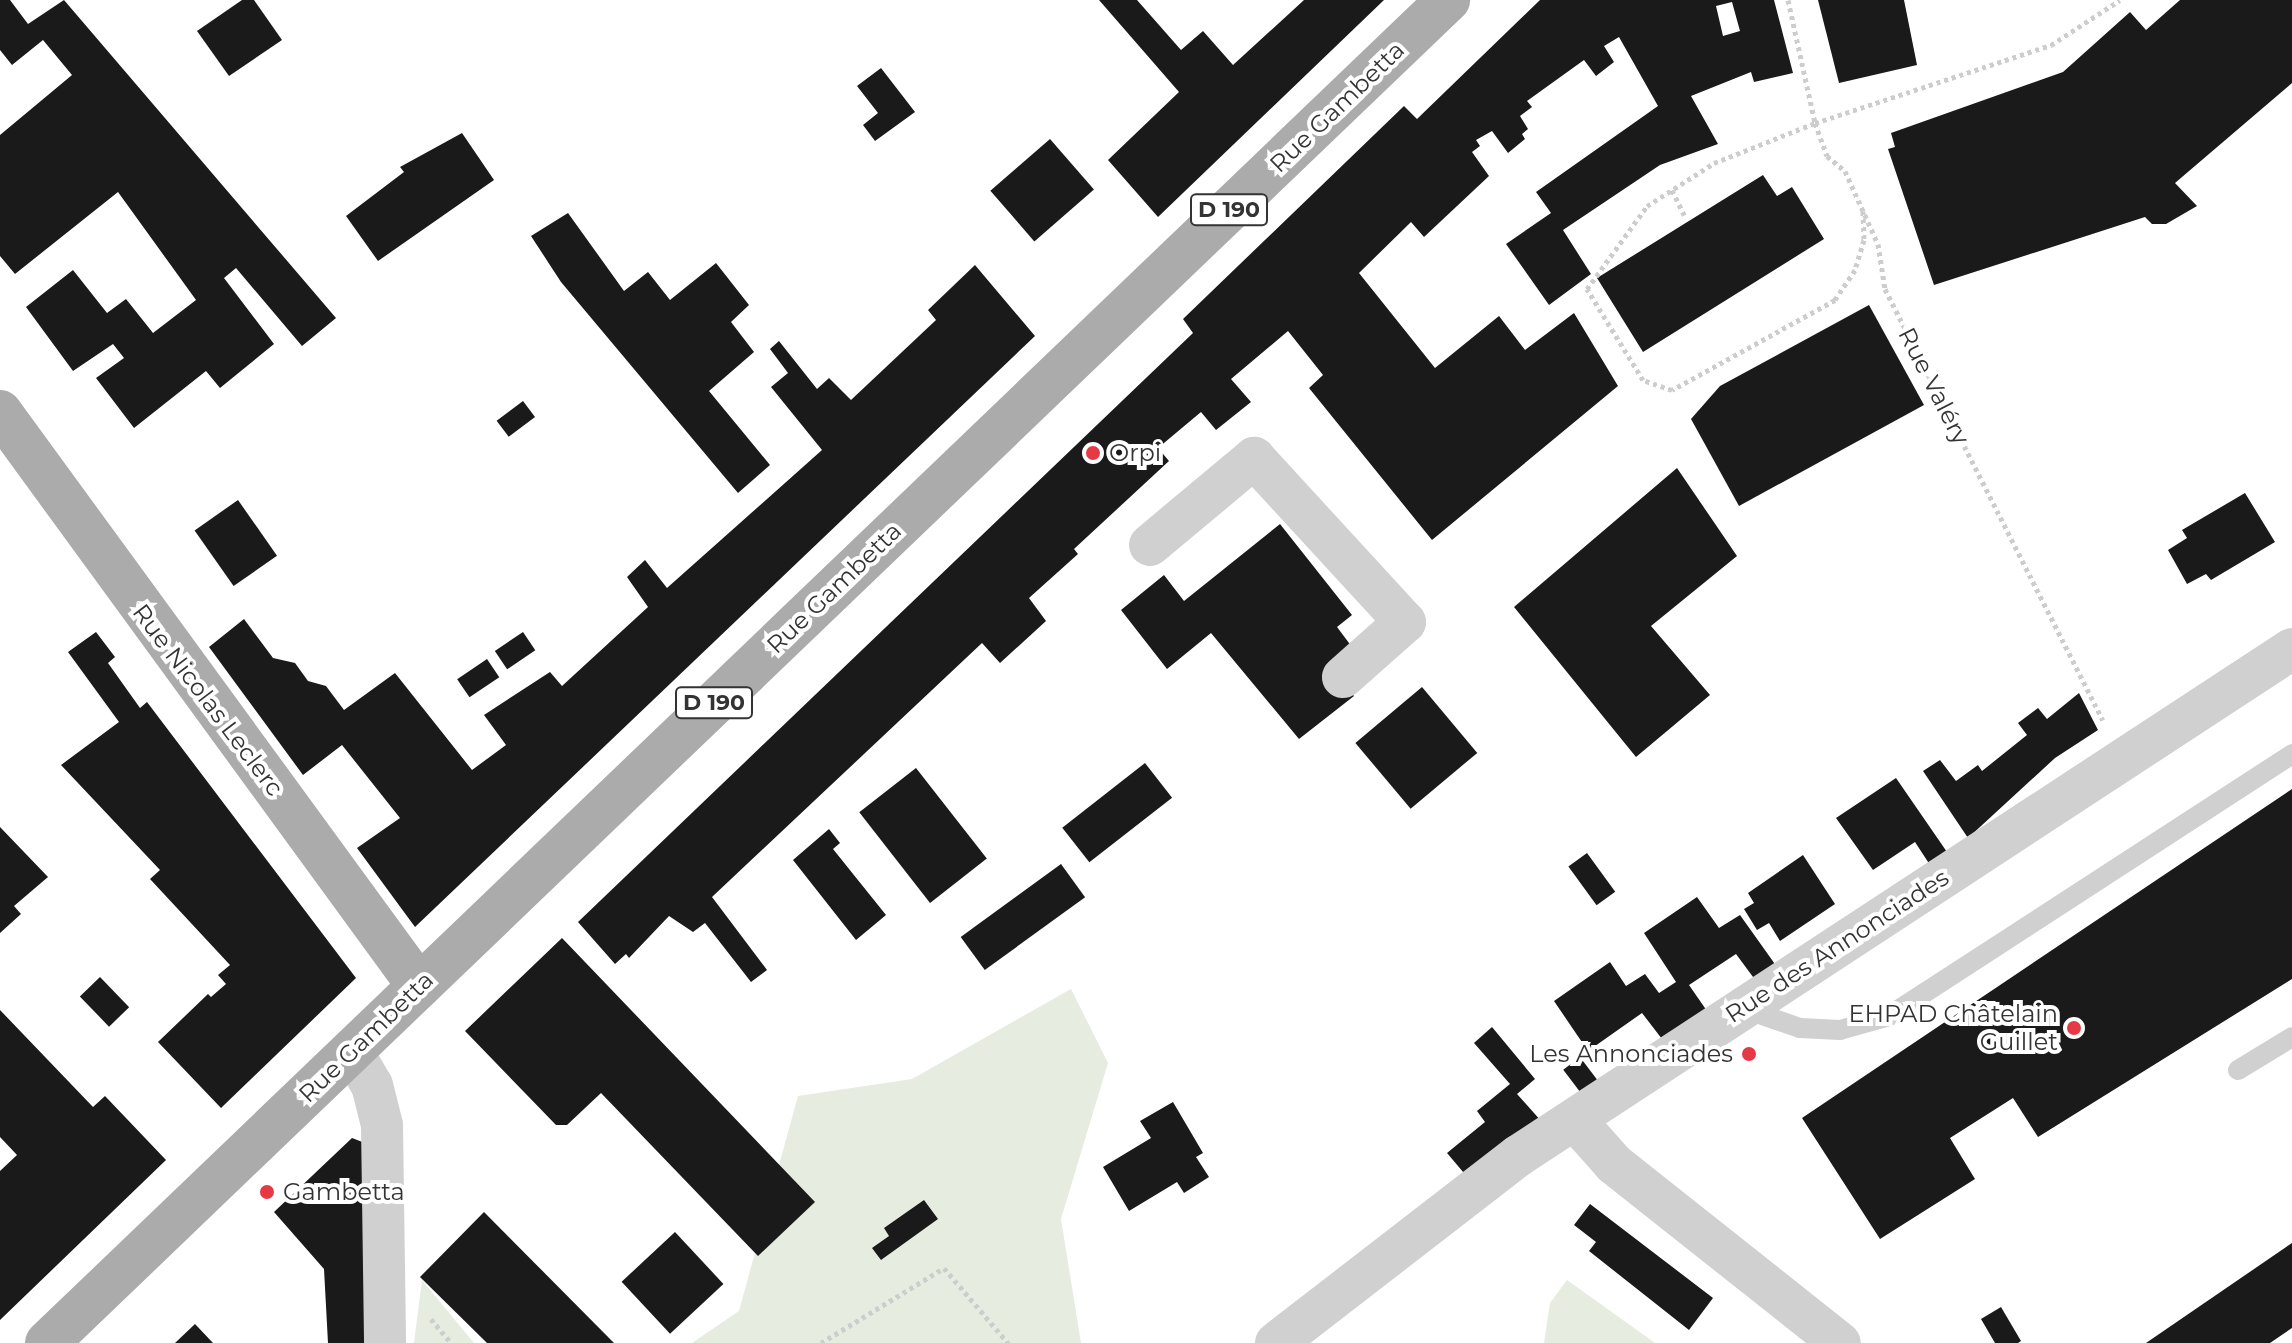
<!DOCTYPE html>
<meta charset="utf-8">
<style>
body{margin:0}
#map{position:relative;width:2292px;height:1343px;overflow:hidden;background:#fff;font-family:Montserrat,sans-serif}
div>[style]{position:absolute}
.green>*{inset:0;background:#e6ecdf}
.building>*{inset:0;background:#1a1a1a;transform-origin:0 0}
.path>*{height:5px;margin-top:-2.5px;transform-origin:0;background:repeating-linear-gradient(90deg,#cdcdcd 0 4px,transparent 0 8px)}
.lane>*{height:20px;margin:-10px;padding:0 10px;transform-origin:10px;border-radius:10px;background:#d0d0d0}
.street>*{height:42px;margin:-21px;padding:0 21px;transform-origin:21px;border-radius:21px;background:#d0d0d0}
.primary>*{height:44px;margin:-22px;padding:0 22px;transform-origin:22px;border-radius:22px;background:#ababab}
.dots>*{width:22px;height:22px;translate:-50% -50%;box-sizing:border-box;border:4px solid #fff;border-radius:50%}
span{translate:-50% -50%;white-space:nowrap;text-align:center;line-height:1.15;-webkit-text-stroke:8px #fff;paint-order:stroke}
.shield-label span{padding:2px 6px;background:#fff;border:2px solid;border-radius:6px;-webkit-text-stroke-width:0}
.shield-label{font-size:22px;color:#333;font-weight:700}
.street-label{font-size:24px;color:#333}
.poi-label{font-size:24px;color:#333}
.left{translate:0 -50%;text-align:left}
.right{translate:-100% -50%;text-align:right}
</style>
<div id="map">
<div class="green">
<i style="clip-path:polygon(1071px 989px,1108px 1063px,1061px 1219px,1081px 1343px,692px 1343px,739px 1311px,798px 1096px,912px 1079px)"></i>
<i style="clip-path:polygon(422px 1280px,474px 1343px,414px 1343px)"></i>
<i style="clip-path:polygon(1567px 1280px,1655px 1343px,1544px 1343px,1550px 1303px)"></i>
</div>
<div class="building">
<i style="clip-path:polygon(0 0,10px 0,28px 24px,64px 0,336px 318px,302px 346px,236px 268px,224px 278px,274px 344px,220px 388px,206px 371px,134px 428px,96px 378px,124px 358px,113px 344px,73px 371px,26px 307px,73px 270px,107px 313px,126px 299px,153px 333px,196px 300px,118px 192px,15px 274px,0 256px,0 135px,72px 75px,43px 40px,12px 65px,0 50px)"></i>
<i style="clip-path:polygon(242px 0,254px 0,282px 40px,229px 76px,197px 31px)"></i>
<i style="clip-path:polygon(1099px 0,1137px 0,1181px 50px,1203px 31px,1233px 65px,1304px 0,1384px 0,1158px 217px,1108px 160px,1179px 92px)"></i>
<i style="clip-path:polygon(evenodd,1540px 0,1774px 0,1793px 73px,1754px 82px,1751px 72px,1691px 96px,1718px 144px,1660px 165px,1563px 230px,1591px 274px,1549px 305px,1506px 244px,1551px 213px,1536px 192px,1658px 106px,1619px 37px,1604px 46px,1614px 62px,1596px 76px,1584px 60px,1527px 101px,1532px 107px,1520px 116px,1528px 129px,1522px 134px,1525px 139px,1508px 153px,1492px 131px,1476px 140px,1480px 146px,1472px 152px,1489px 176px,1424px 237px,1411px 222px,1359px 273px,1435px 368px,1499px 316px,1525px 350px,1574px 313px,1618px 386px,1432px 540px,1309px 388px,1323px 375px,1288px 331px,1231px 379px,1251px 402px,1216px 430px,1201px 412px,1158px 448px,1169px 461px,1074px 549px,1078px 554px,1029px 598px,1046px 621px,1000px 663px,982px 643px,712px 897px,767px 970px,751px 982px,705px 923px,693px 932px,669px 916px,629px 958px,626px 954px,615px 964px,578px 922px,1193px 333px,1183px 319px,1404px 106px,1417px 119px,1540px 0,1732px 2px,1740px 31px,1723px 36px,1716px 6px,1732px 2px)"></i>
<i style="clip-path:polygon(1818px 0,1904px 0,1917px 65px,1839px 83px)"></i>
<i style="clip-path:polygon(2180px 0,2292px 0,2292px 83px,2175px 183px,2197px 206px,2166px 224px,2152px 224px,2145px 217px,1934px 285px,1888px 149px,1895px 147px,1891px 133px,2063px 72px,2130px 12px,2146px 30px)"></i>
<i style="clip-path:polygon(881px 68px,915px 112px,875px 141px,863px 125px,878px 113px,857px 86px)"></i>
<i style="clip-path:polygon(462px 133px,494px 180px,378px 261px,346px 216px,404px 172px,400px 167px)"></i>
<i style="left:1050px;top:139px;width:67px;height:79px;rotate:49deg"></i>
<i style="clip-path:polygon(1763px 175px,1777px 196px,1792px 187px,1824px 239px,1643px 352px,1597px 278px)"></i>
<i style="clip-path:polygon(568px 213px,624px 291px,648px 272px,670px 300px,716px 263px,749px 305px,731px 322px,754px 352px,709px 391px,770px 465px,738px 493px,561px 282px,531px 236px)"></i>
<i style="clip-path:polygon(975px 265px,1035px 336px,415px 927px,357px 848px,400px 818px,342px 745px,303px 775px,209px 647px,244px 619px,273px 658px,295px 663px,308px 681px,326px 686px,344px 710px,395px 673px,472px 770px,506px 745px,484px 715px,550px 672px,562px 686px,648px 607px,627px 577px,645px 560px,667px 588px,822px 450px,771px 387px,788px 373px,770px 349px,779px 341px,817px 389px,829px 378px,851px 400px,936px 320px,928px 310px)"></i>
<i style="clip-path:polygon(1869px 305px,1924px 405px,1739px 506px,1691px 419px,1720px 386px)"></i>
<i style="left:523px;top:401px;width:20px;height:33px;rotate:53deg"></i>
<i style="clip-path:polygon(1677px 468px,1737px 556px,1651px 626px,1710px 695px,1636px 757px,1514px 607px)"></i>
<i style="clip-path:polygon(2245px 493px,2275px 542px,2211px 580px,2206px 574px,2187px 584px,2168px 550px,2187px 538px,2182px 530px)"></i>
<i style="left:238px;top:500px;width:68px;height:53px;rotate:55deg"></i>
<i style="clip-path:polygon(1280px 524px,1352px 615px,1337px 627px,1352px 647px,1330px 666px,1354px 696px,1299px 739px,1211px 633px,1167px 669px,1121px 610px,1164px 575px,1184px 601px)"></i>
<i style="clip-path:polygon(96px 632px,115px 657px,108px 663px,140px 708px,147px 702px,356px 978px,221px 1108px,158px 1042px,208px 994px,211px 997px,226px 984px,218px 975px,230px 965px,150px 879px,160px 870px,61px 765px,119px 722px,68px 652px)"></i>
<i style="left:523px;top:632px;width:22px;height:34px;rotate:56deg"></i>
<i style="left:487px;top:659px;width:22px;height:36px;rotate:56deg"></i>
<i style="left:1422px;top:687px;width:86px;height:87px;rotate:50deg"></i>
<i style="clip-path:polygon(2079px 693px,2098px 730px,2055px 758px,1968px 838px,1923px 771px,1940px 760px,1956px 781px,1978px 765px,1982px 771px,2027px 735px,2018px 723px,2038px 708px,2047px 719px)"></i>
<i style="left:1145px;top:763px;width:44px;height:105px;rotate:52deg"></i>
<i style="left:916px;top:768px;width:115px;height:72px;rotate:52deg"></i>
<i style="clip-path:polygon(1896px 778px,1947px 852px,1930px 865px,1915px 842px,1873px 870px,1836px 818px)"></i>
<i style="clip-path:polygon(2292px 789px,2292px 979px,2038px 1137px,2013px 1098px,1950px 1138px,1975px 1179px,1880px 1239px,1802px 1118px)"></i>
<i style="clip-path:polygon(0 827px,48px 877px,14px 906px,21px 914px,0 933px)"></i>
<i style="clip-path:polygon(829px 829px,840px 843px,833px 849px,886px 915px,856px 940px,793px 860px)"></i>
<i style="left:1587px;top:853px;width:48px;height:23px;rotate:54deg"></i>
<i style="clip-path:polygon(1803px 855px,1835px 904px,1780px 941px,1769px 923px,1757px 930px,1744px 909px,1754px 903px,1748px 893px)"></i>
<i style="left:1061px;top:864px;width:41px;height:124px;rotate:54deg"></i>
<i style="clip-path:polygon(1697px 897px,1719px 928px,1740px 915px,1777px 967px,1756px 981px,1736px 954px,1689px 985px,1707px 1011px,1662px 1039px,1642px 1013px,1588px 1051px,1554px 1001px,1610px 962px,1626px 986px,1645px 974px,1659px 993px,1676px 982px,1644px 933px)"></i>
<i style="clip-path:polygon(562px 938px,815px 1202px,758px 1256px,601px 1093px,567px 1125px,556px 1125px,465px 1031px)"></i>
<i style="left:100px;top:977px;width:42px;height:28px;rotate:46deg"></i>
<i style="clip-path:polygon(0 1010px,93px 1107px,105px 1096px,166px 1160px,0 1320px,0 1171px,17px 1155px,0 1137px)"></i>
<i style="clip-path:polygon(1492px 1027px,1535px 1079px,1517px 1094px,1542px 1122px,1469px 1179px,1447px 1153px,1485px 1122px,1477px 1111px,1510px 1084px,1474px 1043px)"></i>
<i style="left:1580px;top:1057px;width:35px;height:21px;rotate:53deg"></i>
<i style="clip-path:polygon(1173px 1102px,1203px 1153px,1196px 1157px,1209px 1177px,1184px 1193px,1177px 1182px,1129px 1211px,1103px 1167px,1151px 1138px,1140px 1121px)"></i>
<i style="clip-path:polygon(352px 1138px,365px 1143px,366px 1343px,328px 1343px,324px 1269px,274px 1212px)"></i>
<i style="clip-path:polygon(924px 1200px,938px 1219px,881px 1260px,872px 1248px,889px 1236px,884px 1228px)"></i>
<i style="clip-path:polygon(1590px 1204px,1713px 1298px,1689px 1330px,1589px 1251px,1596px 1242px,1574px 1225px)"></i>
<i style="clip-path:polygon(484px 1212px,614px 1343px,487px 1343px,420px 1277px)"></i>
<i style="left:675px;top:1232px;width:71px;height:73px;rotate:47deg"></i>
<i style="clip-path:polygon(2292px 1243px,2292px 1328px,2270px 1343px,2146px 1343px)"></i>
<i style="clip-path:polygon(2001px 1307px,2021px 1341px,2018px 1343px,1995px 1343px,1981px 1319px)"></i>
<i style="clip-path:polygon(195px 1324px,213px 1343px,175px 1343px)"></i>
</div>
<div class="path">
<i style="left:1788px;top:0;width:126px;rotate:77.6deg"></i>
<i style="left:1815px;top:123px;width:35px;rotate:70deg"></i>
<i style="left:1827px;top:156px;width:23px;rotate:40deg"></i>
<i style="left:1845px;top:171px;width:80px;rotate:65.7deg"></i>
<i style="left:1878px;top:244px;width:46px;rotate:81.2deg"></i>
<i style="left:1885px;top:289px;width:483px;rotate:63.2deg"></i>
<i style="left:1672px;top:190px;width:28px;rotate:64deg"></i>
<i style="left:1863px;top:211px;width:29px;rotate:88deg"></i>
<i style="left:1864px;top:240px;width:31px;rotate:107deg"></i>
<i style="left:1855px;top:270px;width:36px;rotate:124deg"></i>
<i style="left:1835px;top:300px;width:186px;rotate:151.1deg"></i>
<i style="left:1672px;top:390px;width:31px;rotate:-161deg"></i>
<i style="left:1643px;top:380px;width:107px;rotate:-121.6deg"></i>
<i style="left:1587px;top:289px;width:102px;rotate:-54.1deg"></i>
<i style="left:1647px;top:206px;width:80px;rotate:-32.7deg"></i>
<i style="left:1714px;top:163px;width:109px;rotate:-21.6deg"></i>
<i style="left:1815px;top:123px;width:249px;rotate:-18.3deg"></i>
<i style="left:2051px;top:45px;width:82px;rotate:-33.1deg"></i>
<i style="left:431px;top:1319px;width:31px;rotate:50deg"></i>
<i style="left:821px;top:1343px;width:144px;rotate:-31.4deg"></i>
<i style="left:944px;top:1268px;width:99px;rotate:49.5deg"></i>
</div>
<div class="lane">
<i style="left:1745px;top:1009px;width:58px;rotate:19.1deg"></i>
<i style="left:1800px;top:1028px;width:40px;rotate:2.9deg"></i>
<i style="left:1840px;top:1030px;width:51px;rotate:-15.9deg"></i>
<i style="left:1889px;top:1016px;width:481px;rotate:-33deg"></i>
<i style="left:2238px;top:1070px;width:63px;rotate:-31.4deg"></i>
</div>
<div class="street">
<i style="left:1150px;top:545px;width:136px;rotate:-39.9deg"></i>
<i style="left:1254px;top:458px;width:223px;rotate:47.4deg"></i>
<i style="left:1405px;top:622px;width:83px;rotate:138.4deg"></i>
<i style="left:352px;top:1051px;width:39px;rotate:60deg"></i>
<i style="left:372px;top:1085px;width:41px;rotate:76deg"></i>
<i style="left:382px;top:1125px;width:218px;rotate:89.2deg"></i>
<i style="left:1575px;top:1120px;width:59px;rotate:48.4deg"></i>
<i style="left:1614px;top:1164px;width:288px;rotate:38.4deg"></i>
<i style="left:1276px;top:1343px;width:306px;rotate:-37.7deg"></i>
<i style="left:1518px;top:1156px;width:925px;rotate:-33.23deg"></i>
</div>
<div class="primary">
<i style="left:0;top:412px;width:711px;rotate:53.87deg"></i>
<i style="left:47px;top:1343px;width:1941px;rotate:-43.79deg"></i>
</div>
<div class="dots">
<i style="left:1093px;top:453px;background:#e63946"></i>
<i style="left:2074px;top:1028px;background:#e63946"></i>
<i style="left:1749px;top:1054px;background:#e63946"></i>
<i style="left:267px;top:1192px;background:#e63946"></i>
</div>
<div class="shield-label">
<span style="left:1229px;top:210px">D 190</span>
<span style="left:714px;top:703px">D 190</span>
</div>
<div class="street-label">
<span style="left:1337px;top:107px;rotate:-44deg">Rue Gambetta</span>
<span style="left:1934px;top:386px;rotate:63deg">Rue Valéry</span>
<span style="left:834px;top:588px;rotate:-44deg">Rue Gambetta</span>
<span style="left:208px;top:700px;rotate:53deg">Rue Nicolas Leclerc</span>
<span style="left:1837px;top:946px;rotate:-33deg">Rue des Annonciades</span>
<span style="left:366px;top:1037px;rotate:-44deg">Rue Gambetta</span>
</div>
<div class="poi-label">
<span class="left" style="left:1109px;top:453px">Orpi</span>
<span class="right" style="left:2058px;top:1028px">EHPAD Châtelain<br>Guillet</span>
<span class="right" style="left:1733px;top:1054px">Les Annonciades</span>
<span class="left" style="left:283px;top:1192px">Gambetta</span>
</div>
</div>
